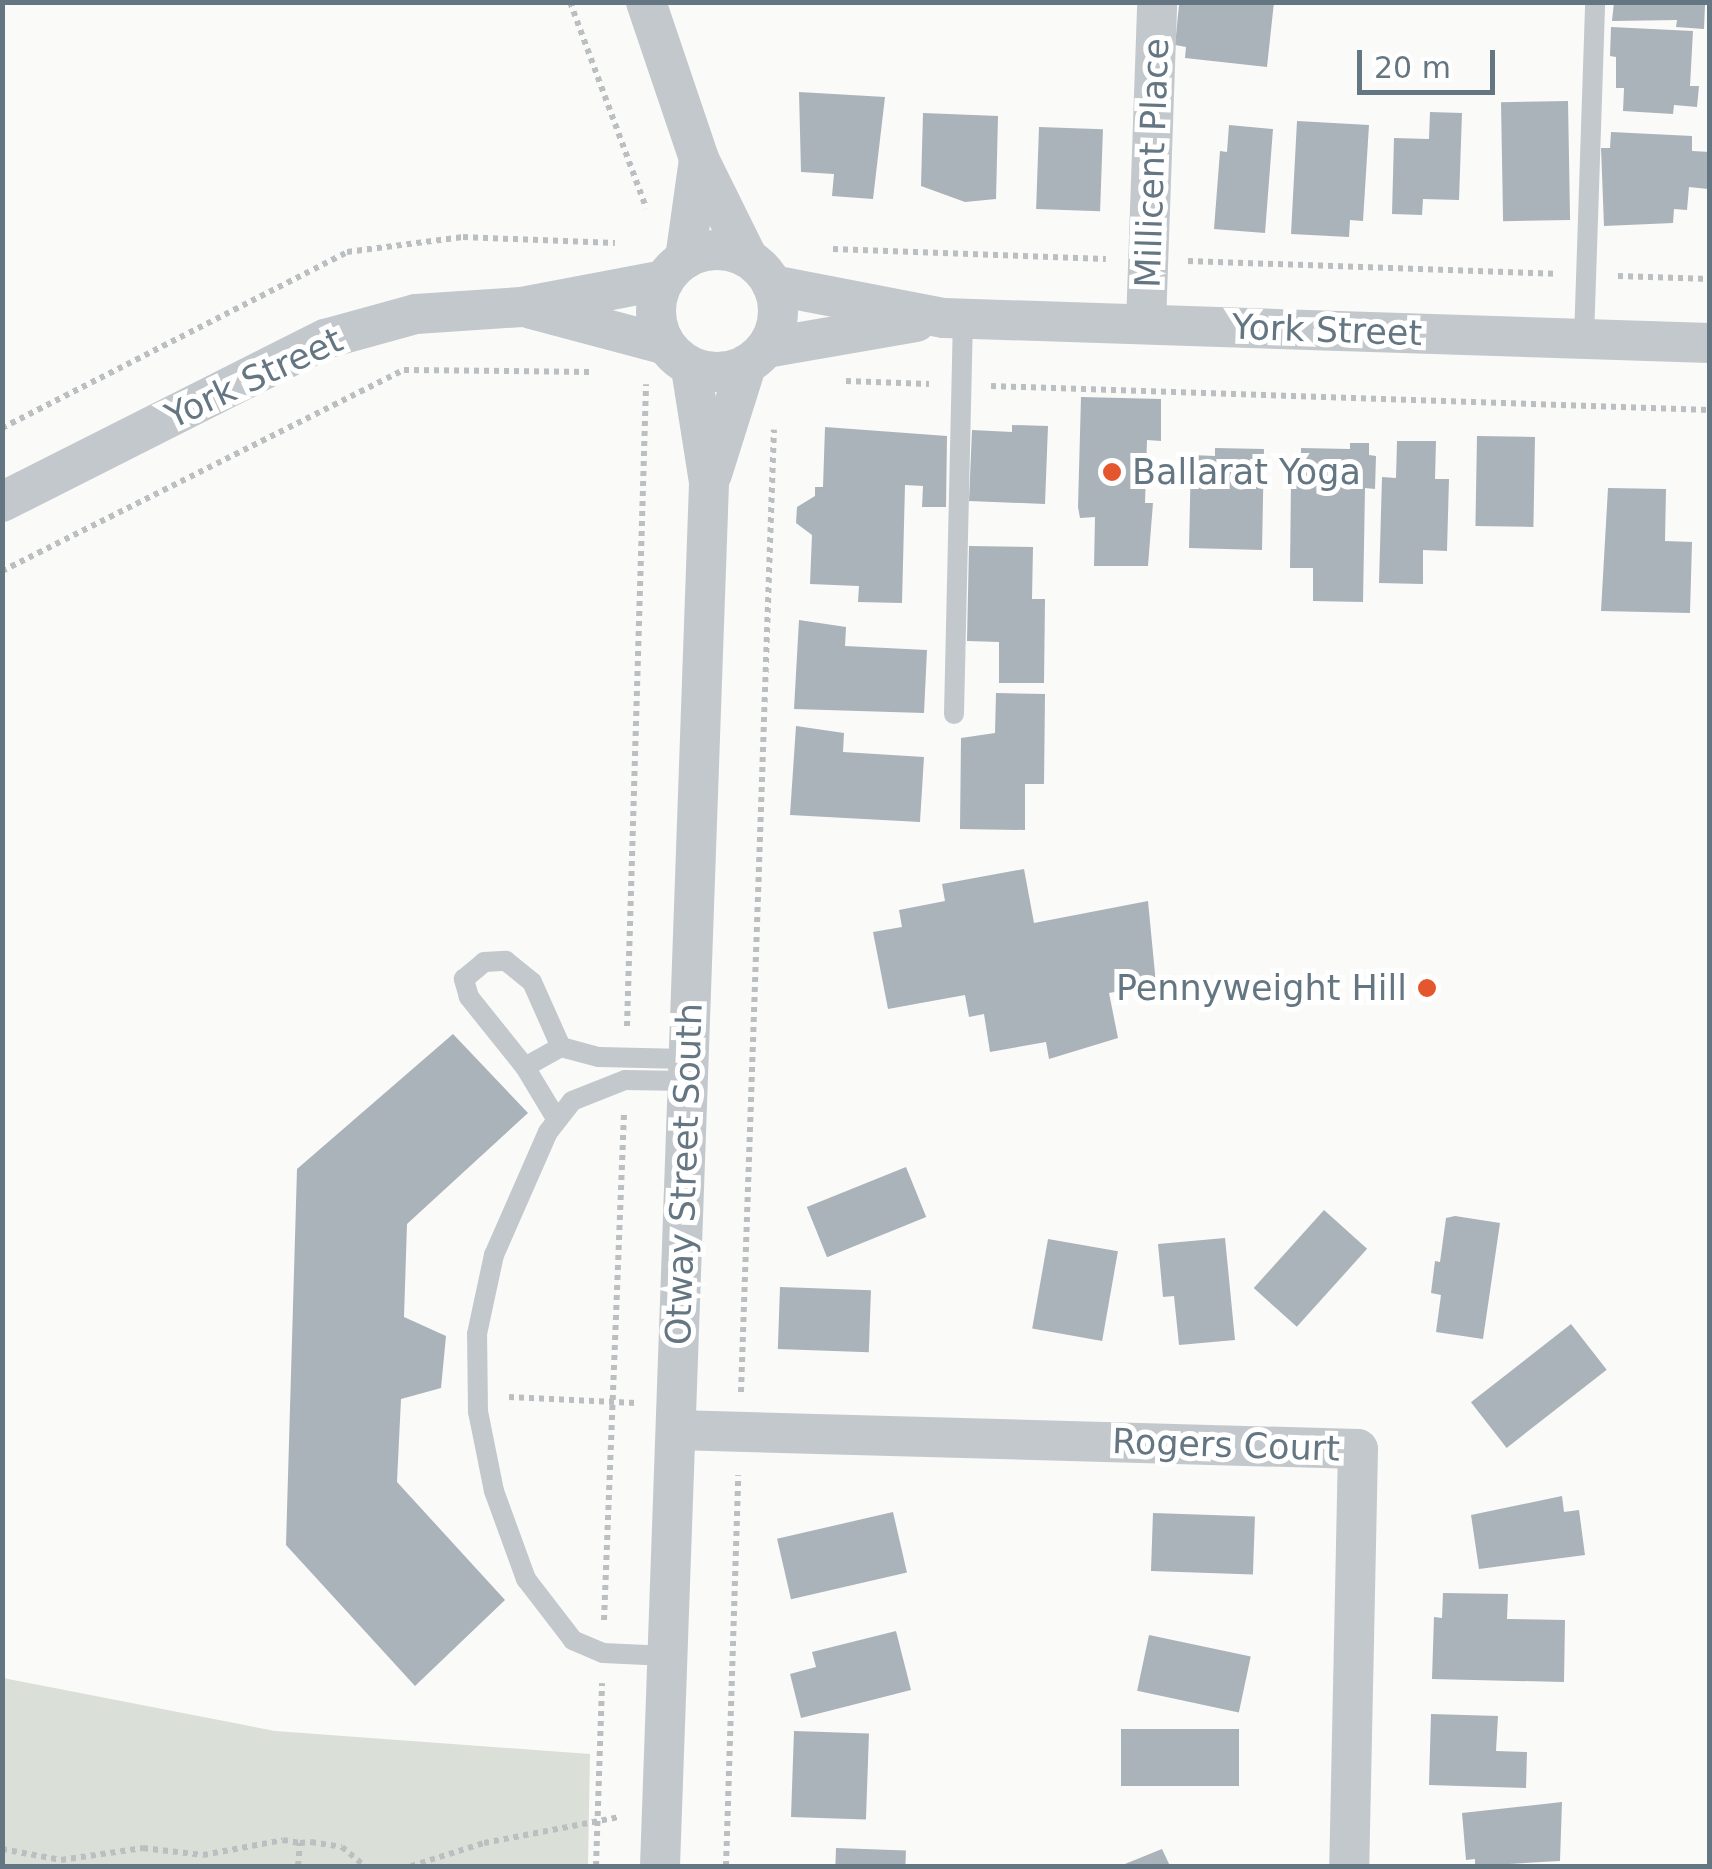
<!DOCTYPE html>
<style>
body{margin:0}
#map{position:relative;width:1712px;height:1869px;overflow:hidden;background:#fafaf8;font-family:"DejaVu Sans",sans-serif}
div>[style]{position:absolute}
.green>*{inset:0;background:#dadfd7}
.building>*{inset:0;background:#aab3b9;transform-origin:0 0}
.path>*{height:6px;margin-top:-3px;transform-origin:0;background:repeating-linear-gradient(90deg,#bbbfc2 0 5px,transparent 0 10px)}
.lane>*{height:20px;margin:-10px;padding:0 10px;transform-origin:10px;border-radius:10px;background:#c3c8cc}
.street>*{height:40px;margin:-20px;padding:0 20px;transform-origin:20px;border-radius:20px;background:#c3c8cc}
.street>.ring{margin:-20px;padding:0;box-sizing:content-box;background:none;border:40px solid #c3c8cc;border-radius:50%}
.dots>*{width:28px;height:28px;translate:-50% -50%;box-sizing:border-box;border:5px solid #fff;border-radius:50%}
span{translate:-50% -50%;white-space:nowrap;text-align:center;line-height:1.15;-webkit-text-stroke:10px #fff;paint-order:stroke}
.street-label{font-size:35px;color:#657683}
.poi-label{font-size:35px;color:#657683}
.left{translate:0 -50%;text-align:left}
.right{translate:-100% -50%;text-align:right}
.frame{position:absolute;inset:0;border:5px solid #657683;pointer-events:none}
.scale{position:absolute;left:1357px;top:50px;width:138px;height:45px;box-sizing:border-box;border:5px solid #657683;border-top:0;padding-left:12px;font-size:30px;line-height:35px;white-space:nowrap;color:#657683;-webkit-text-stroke:8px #fff;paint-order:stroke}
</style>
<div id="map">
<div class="green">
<i style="clip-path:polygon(3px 1678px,275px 1731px,590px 1754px,588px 1866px,3px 1866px)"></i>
</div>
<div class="building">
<i style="clip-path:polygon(1274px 2px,1267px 67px,1185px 58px,1186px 47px,1175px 45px,1179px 5px)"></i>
<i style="clip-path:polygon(1614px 2px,1698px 2px,1705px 5px,1704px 29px,1676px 27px,1677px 20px,1612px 21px)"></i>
<i style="clip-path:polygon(1611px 27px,1693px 31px,1690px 86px,1699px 86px,1697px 107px,1674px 105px,1673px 114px,1623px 111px,1624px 88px,1616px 88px,1616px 57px,1610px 56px)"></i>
<i style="clip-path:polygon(799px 92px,885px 97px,873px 199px,832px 196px,834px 174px,801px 172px)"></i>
<i style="left:1568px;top:101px;width:119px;height:67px;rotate:89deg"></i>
<i style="clip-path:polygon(1430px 112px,1462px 113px,1459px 200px,1423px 199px,1422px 215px,1392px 214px,1394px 138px,1429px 139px)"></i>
<i style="clip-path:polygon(923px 113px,998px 116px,996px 199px,965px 202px,921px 186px)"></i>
<i style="clip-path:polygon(1297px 121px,1369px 125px,1363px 221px,1350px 220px,1349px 237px,1291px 234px)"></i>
<i style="clip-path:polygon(1229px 125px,1273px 129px,1265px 233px,1214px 229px,1220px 151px,1227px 152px)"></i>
<i style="left:1039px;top:127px;width:64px;height:82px;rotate:2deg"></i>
<i style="clip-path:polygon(1611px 132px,1692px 136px,1692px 151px,1710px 152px,1708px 189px,1689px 187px,1687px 210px,1674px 209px,1673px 223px,1604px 226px,1601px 148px,1610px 148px)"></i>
<i style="clip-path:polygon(1081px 397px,1161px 399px,1161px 441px,1147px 440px,1145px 503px,1153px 503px,1148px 566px,1094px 566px,1095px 517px,1080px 518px,1078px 507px)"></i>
<i style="clip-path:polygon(1012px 425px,1048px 426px,1045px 504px,969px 501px,972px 430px,1012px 432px)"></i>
<i style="clip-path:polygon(825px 427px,947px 436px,946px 507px,922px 507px,923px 486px,905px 485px,902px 603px,858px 602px,859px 586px,810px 584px,812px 535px,796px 523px,797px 507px,815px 496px,815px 487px,823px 487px)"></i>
<i style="left:1477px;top:436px;width:58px;height:90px;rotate:1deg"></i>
<i style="clip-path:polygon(1397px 441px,1436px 441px,1435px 479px,1449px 479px,1447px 551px,1423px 550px,1423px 584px,1379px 583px,1382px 477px,1396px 478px)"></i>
<i style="clip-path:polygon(1350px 443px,1369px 443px,1369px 455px,1376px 456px,1375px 489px,1365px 488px,1363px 602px,1313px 601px,1313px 568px,1290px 568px,1291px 482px,1301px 483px,1301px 448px,1350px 449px)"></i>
<i style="clip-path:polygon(1215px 448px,1264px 449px,1262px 550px,1189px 548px,1191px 455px,1215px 456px)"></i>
<i style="clip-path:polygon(1608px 488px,1666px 489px,1665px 541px,1692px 542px,1690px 613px,1601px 611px)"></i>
<i style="clip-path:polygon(969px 546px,1033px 547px,1032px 599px,1045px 599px,1044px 683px,999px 683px,999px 642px,967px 641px)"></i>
<i style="clip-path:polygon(799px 620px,846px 627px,845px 646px,927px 650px,924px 713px,794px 709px)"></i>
<i style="clip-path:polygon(996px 693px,1045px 694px,1044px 784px,1025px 784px,1025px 830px,960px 829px,961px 738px,995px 733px)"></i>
<i style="clip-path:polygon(796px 726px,844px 733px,843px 752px,924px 757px,920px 822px,790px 815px)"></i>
<i style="clip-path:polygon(1024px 869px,1034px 923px,1148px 901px,1156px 984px,1109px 993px,1118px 1038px,1049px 1059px,1046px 1042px,990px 1052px,984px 1014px,969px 1017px,965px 995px,888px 1009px,873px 932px,902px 927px,899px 910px,945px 901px,942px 884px)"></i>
<i style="clip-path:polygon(453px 1034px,528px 1113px,407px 1224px,404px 1317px,446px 1336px,441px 1388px,401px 1399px,397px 1482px,505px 1600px,415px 1686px,286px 1545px,297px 1169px)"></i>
<i style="left:906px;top:1167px;width:54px;height:107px;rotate:68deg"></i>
<i style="left:1324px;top:1210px;width:58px;height:105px;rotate:42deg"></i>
<i style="clip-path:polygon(1455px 1216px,1500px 1223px,1483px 1339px,1436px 1332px,1441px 1295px,1431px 1293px,1435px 1261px,1440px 1262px,1446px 1218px)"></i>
<i style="clip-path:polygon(1225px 1238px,1235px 1340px,1179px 1345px,1174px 1296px,1163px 1297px,1158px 1244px)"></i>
<i style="left:1048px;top:1239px;width:71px;height:91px;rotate:10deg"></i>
<i style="left:780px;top:1287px;width:91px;height:62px;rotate:2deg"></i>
<i style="left:1571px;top:1324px;width:58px;height:127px;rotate:52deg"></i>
<i style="clip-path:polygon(1562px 1496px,1564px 1512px,1579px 1510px,1585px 1555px,1479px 1569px,1471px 1515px)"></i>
<i style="left:893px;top:1512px;width:62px;height:119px;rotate:77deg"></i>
<i style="left:1153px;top:1513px;width:102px;height:58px;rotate:2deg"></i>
<i style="clip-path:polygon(1443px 1593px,1508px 1594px,1507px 1619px,1565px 1620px,1564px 1682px,1432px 1679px,1434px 1617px,1442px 1618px)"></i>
<i style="clip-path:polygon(896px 1631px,911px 1690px,801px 1718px,790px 1674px,816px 1667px,812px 1652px)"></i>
<i style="left:1149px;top:1635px;width:104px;height:57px;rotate:12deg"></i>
<i style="clip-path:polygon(1431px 1714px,1498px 1716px,1496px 1751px,1527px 1752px,1526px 1788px,1429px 1785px)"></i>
<i style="left:1121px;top:1729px;width:118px;height:57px"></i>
<i style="left:794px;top:1731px;width:75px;height:86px;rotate:2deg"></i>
<i style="clip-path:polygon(1562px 1802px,1560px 1861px,1475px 1866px,1475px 1859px,1466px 1860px,1462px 1813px)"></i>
<i style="left:836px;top:1848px;width:70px;height:18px;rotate:2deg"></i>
<i style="clip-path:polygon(1162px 1849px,1170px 1866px,1120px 1866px)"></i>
</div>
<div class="path">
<i style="left:570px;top:2px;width:220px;rotate:69.7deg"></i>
<i style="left:833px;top:249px;width:273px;rotate:2.1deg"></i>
<i style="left:1188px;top:261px;width:367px;rotate:2deg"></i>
<i style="left:1618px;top:276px;width:92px;rotate:1.9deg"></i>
<i style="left:846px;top:381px;width:83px;rotate:2.1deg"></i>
<i style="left:991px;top:386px;width:719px;rotate:1.91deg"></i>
<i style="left:2px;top:428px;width:387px;rotate:-27deg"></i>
<i style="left:347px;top:252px;width:117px;rotate:-7.4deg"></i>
<i style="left:463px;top:237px;width:152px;rotate:2.3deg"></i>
<i style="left:2px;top:571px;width:449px;rotate:-26.6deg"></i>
<i style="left:404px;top:370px;width:187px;rotate:0.6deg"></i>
<i style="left:627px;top:1026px;width:642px;rotate:-88.3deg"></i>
<i style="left:741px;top:1392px;width:963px;rotate:-88.04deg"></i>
<i style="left:509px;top:1397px;width:127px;rotate:2.7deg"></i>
<i style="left:604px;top:1620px;width:507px;rotate:-87.74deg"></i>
<i style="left:2px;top:1849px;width:60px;rotate:10.6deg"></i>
<i style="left:61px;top:1860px;width:83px;rotate:-8.3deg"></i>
<i style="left:143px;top:1848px;width:60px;rotate:6.7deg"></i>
<i style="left:203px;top:1855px;width:81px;rotate:-10.6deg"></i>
<i style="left:283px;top:1840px;width:17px;rotate:10deg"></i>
<i style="left:298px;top:1866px;width:23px;rotate:-85deg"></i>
<i style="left:300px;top:1843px;width:11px;rotate:-5deg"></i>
<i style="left:311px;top:1842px;width:31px;rotate:9deg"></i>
<i style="left:342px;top:1847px;width:30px;rotate:40deg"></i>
<i style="left:411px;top:1866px;width:77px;rotate:-17.5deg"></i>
<i style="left:484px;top:1843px;width:137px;rotate:-10.9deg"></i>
<i style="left:596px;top:1866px;width:183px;rotate:-88.1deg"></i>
<i style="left:726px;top:1866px;width:391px;rotate:-88.2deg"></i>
</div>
<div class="lane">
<i style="left:1584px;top:339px;width:337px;rotate:-88.1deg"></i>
<i style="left:954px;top:714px;width:395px;rotate:-88.7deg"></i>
<i style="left:525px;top:1067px;width:90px;rotate:-128.7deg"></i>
<i style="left:469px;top:997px;width:19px;rotate:-106deg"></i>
<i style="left:464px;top:979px;width:26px;rotate:-40deg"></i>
<i style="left:484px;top:962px;width:22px;rotate:-3deg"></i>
<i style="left:506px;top:961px;width:33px;rotate:39deg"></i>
<i style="left:532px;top:982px;width:71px;rotate:66deg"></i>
<i style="left:557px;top:1120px;width:62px;rotate:-121.1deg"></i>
<i style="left:525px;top:1067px;width:41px;rotate:-29.1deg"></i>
<i style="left:561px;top:1047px;width:39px;rotate:15deg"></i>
<i style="left:599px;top:1057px;width:87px;rotate:1.3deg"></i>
<i style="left:667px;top:1656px;width:64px;rotate:-177.3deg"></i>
<i style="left:603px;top:1653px;width:33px;rotate:-157deg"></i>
<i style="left:573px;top:1640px;width:77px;rotate:-127.6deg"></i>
<i style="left:526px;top:1579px;width:94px;rotate:-110deg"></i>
<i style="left:494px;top:1491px;width:81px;rotate:-101.4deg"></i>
<i style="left:478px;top:1412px;width:78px;rotate:-90.7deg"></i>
<i style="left:477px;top:1334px;width:81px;rotate:-77.9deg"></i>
<i style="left:494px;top:1255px;width:134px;rotate:-66.3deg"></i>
<i style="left:548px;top:1132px;width:39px;rotate:-52deg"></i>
<i style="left:572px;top:1101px;width:57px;rotate:-21.6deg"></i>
<i style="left:625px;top:1080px;width:60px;rotate:1deg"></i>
</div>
<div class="street">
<i style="left:646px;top:2px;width:166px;rotate:71.3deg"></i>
<i style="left:699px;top:159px;width:110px;rotate:63.7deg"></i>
<i class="ring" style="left:656px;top:250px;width:82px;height:82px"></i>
<i style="left:685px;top:259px;width:101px;rotate:-82deg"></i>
<i style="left:772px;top:285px;width:175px;rotate:10.9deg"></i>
<i style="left:944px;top:318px;width:766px;rotate:1.87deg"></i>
<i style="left:531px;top:309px;width:137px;rotate:14.9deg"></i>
<i style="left:1146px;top:324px;width:322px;rotate:-88deg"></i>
<i style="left:766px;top:348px;width:152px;rotate:-9.8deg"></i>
<i style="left:712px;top:474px;width:113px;rotate:-72.5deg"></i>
<i style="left:2px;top:502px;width:362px;rotate:-26.8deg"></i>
<i style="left:325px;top:339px;width:94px;rotate:-15.4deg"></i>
<i style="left:416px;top:314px;width:106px;rotate:-3.8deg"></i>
<i style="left:522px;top:307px;width:145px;rotate:-10.8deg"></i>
<i style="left:676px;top:1430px;width:682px;rotate:1.6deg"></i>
<i style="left:1358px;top:1449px;width:417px;rotate:91.2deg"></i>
<i style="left:660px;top:1866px;width:1385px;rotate:-87.97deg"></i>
<i style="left:709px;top:482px;width:115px;rotate:-99deg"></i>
</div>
<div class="dots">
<i style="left:1112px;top:472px;background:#e4572e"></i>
<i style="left:1427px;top:988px;background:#e4572e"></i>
</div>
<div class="street-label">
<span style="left:1152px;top:163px;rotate:-88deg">Millicent Place</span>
<span style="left:1327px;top:330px;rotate:2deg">York Street</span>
<span style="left:254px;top:378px;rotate:-25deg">York Street</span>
<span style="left:684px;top:1174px;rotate:-88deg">Otway Street South</span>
<span style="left:1226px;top:1445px;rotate:2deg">Rogers Court</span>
</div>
<div class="poi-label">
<span class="left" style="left:1132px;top:472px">Ballarat Yoga</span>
<span class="right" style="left:1407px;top:988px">Pennyweight Hill</span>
</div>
<div class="frame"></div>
<div class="scale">20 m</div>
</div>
